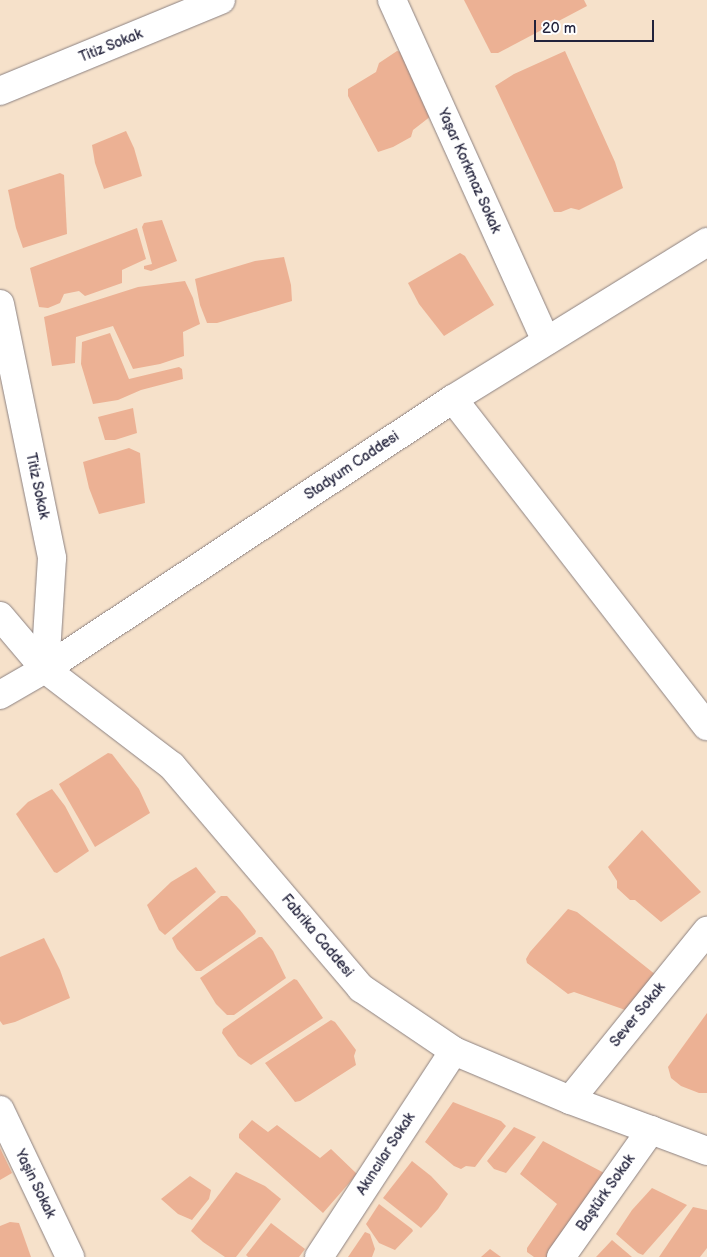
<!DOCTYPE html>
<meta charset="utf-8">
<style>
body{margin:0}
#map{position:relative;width:707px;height:1257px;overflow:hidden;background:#f6e1ca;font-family:"Balsamiq Sans",sans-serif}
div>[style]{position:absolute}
.building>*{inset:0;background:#ecb194}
.roads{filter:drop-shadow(0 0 1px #8c8282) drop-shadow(0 0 1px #8c8282)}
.minor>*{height:28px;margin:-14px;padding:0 14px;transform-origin:14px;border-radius:14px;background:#fff}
.tertiary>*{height:28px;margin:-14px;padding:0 14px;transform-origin:14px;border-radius:14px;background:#fff}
span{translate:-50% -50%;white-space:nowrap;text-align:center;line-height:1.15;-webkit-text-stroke:4.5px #fff;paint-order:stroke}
.street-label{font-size:14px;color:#22223b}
.scale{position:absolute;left:534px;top:20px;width:120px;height:22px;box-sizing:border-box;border:2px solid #22223b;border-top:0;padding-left:6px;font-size:15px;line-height:18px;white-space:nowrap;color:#22223b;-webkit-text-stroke:4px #fff;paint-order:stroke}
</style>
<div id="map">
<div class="building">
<i style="clip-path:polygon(464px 0,584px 0,587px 6px,498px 53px,491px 53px)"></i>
<i style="clip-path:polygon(397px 51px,401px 52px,431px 116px,413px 130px,411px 137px,393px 147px,378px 152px,348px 96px,348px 89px,376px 72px,379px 63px)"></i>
<i style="clip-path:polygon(565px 51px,615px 162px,623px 188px,579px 210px,571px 208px,561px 212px,554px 212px,495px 86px,514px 74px)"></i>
<i style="clip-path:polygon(126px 131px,134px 148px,142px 176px,104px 189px,95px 163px,92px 145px)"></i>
<i style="clip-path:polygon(60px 173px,64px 175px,67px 234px,23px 248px,16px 228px,8px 190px)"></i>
<i style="clip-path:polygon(162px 220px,177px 261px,151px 271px,144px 269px,144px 266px,152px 264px,142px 227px,144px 223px)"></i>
<i style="clip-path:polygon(137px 228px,146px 259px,122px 270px,122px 283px,85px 296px,79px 291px,64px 294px,60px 303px,48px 308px,39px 307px,30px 268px)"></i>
<i style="clip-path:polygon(460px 253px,465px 256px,494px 305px,444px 336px,419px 304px,408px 283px)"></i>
<i style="clip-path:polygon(284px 257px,291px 285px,292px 301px,217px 323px,207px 323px,200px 305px,195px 279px,255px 261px)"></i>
<i style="clip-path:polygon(185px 281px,193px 298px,200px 324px,183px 332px,184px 356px,160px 364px,133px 369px,113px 326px,76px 337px,75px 363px,52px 366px,44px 317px,138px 287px)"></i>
<i style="clip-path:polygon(110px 333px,129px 379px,179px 367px,182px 369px,183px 379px,141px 390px,118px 400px,93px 404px,81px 364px,82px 342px)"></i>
<i style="clip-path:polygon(133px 408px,137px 433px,115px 440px,105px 440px,98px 417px)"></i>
<i style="clip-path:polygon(129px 448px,140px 453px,145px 503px,99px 514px,89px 488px,83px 462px)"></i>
<i style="clip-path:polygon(108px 753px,112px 754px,139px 789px,150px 813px,95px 847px,59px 784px)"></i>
<i style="clip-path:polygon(52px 789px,65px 806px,89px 851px,57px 873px,54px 872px,16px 814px,28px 802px)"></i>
<i style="clip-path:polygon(642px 830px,701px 892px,661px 922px,635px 900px,630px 900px,617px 888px,617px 881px,608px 867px)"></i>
<i style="clip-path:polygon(196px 867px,216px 892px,165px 935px,159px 930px,147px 905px,171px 882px)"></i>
<i style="clip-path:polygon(221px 896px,227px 896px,240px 910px,256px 931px,255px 934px,201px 971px,196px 971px,177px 949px,172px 938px)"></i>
<i style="clip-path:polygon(568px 909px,577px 912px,661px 979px,634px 1013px,574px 992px,568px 994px,527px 963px,526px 959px,530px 952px)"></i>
<i style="clip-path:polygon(259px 937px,262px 937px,273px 951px,286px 978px,234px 1015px,227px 1015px,216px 1004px,200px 978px)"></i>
<i style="clip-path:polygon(44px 938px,60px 970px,70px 998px,15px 1022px,3px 1025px,0 1021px,0 957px)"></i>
<i style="clip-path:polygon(294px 979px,297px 980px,323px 1018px,251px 1065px,238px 1056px,222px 1033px,223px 1029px)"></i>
<i style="clip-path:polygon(707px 1013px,707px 1093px,699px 1093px,681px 1086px,671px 1078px,668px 1067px)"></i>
<i style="clip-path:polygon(331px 1020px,335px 1022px,356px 1050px,354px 1056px,356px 1065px,300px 1101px,295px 1102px,265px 1063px)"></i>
<i style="clip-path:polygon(453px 1102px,501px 1121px,506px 1126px,475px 1167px,466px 1166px,461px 1169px,454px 1166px,425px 1142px)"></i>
<i style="clip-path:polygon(252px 1120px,268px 1132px,277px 1125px,320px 1158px,331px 1149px,357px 1174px,323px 1213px,239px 1138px,239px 1134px)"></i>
<i style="clip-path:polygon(514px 1127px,536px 1137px,506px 1173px,494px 1169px,487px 1161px)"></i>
<i style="clip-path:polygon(543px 1141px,610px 1176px,554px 1257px,534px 1257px,527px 1252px,527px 1248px,557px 1204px,520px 1174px)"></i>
<i style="clip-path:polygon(0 1148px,12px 1173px,0 1180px)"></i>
<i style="clip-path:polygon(412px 1161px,431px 1176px,448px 1194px,438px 1209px,421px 1228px,383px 1198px)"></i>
<i style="clip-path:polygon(236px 1172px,265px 1186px,281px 1199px,236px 1257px,225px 1257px,203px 1242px,191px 1231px)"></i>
<i style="clip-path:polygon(190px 1176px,211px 1190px,209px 1199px,192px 1220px,178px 1214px,161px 1199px)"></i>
<i style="clip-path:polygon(652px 1188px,687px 1205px,643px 1255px,638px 1253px,616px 1234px,632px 1210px)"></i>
<i style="clip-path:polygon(379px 1204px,412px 1229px,413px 1231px,395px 1250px,379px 1243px,366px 1224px)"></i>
<i style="clip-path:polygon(693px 1207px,707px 1210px,707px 1248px,700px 1257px,659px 1257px)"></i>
<i style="clip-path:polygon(10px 1222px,19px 1223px,31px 1257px,0 1257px,0 1226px)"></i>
<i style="clip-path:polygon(271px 1223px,305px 1249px,299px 1257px,248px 1257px,246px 1255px)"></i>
<i style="clip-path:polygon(365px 1232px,370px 1234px,375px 1249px,372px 1257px,348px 1257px)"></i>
<i style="clip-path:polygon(612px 1240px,632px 1257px,596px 1257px)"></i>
<i style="clip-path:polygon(490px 1249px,501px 1257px,481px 1257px)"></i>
</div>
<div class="roads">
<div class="minor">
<i style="left:392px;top:0;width:374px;rotate:65.7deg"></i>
<i style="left:0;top:91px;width:239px;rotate:-22.4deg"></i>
<i style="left:0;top:304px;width:259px;rotate:78.4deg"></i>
<i style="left:52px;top:558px;width:111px;rotate:93.6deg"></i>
<i style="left:453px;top:399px;width:414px;rotate:52.2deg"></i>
<i style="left:0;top:616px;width:70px;rotate:49.7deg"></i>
<i style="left:45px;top:669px;width:160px;rotate:37.4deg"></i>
<i style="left:172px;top:766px;width:292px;rotate:49.6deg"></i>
<i style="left:361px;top:988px;width:112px;rotate:34.1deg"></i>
<i style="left:454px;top:1051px;width:126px;rotate:22.9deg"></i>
<i style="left:570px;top:1100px;width:146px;rotate:20.4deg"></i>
<i style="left:570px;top:1100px;width:218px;rotate:-51deg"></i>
<i style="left:0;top:1110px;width:163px;rotate:64.5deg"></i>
<i style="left:319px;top:1257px;width:246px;rotate:-56.8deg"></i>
<i style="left:561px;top:1257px;width:156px;rotate:-54.7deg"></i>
</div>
<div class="tertiary">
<i style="left:0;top:695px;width:52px;rotate:-30deg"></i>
<i style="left:45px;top:669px;width:489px;rotate:-33.5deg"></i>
<i style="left:453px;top:399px;width:299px;rotate:-31.7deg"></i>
</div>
</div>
<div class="street-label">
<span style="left:111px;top:46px;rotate:-22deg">Titiz Sokak</span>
<span style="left:469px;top:171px;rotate:66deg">Yaşar Korkmaz Sokak</span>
<span style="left:352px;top:466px;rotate:-34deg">Stadyum Caddesi</span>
<span style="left:37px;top:486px;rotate:78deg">Titiz Sokak</span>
<span style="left:317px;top:936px;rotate:50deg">Fabrika Caddesi</span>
<span style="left:638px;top:1015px;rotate:-51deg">Sever Sokak</span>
<span style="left:386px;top:1154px;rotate:-57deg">Akıncılar Sokak</span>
<span style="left:35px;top:1184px;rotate:64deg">Yaşin Sokak</span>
<span style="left:606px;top:1193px;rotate:-55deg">Baştürk Sokak</span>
</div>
<div class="scale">20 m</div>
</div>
